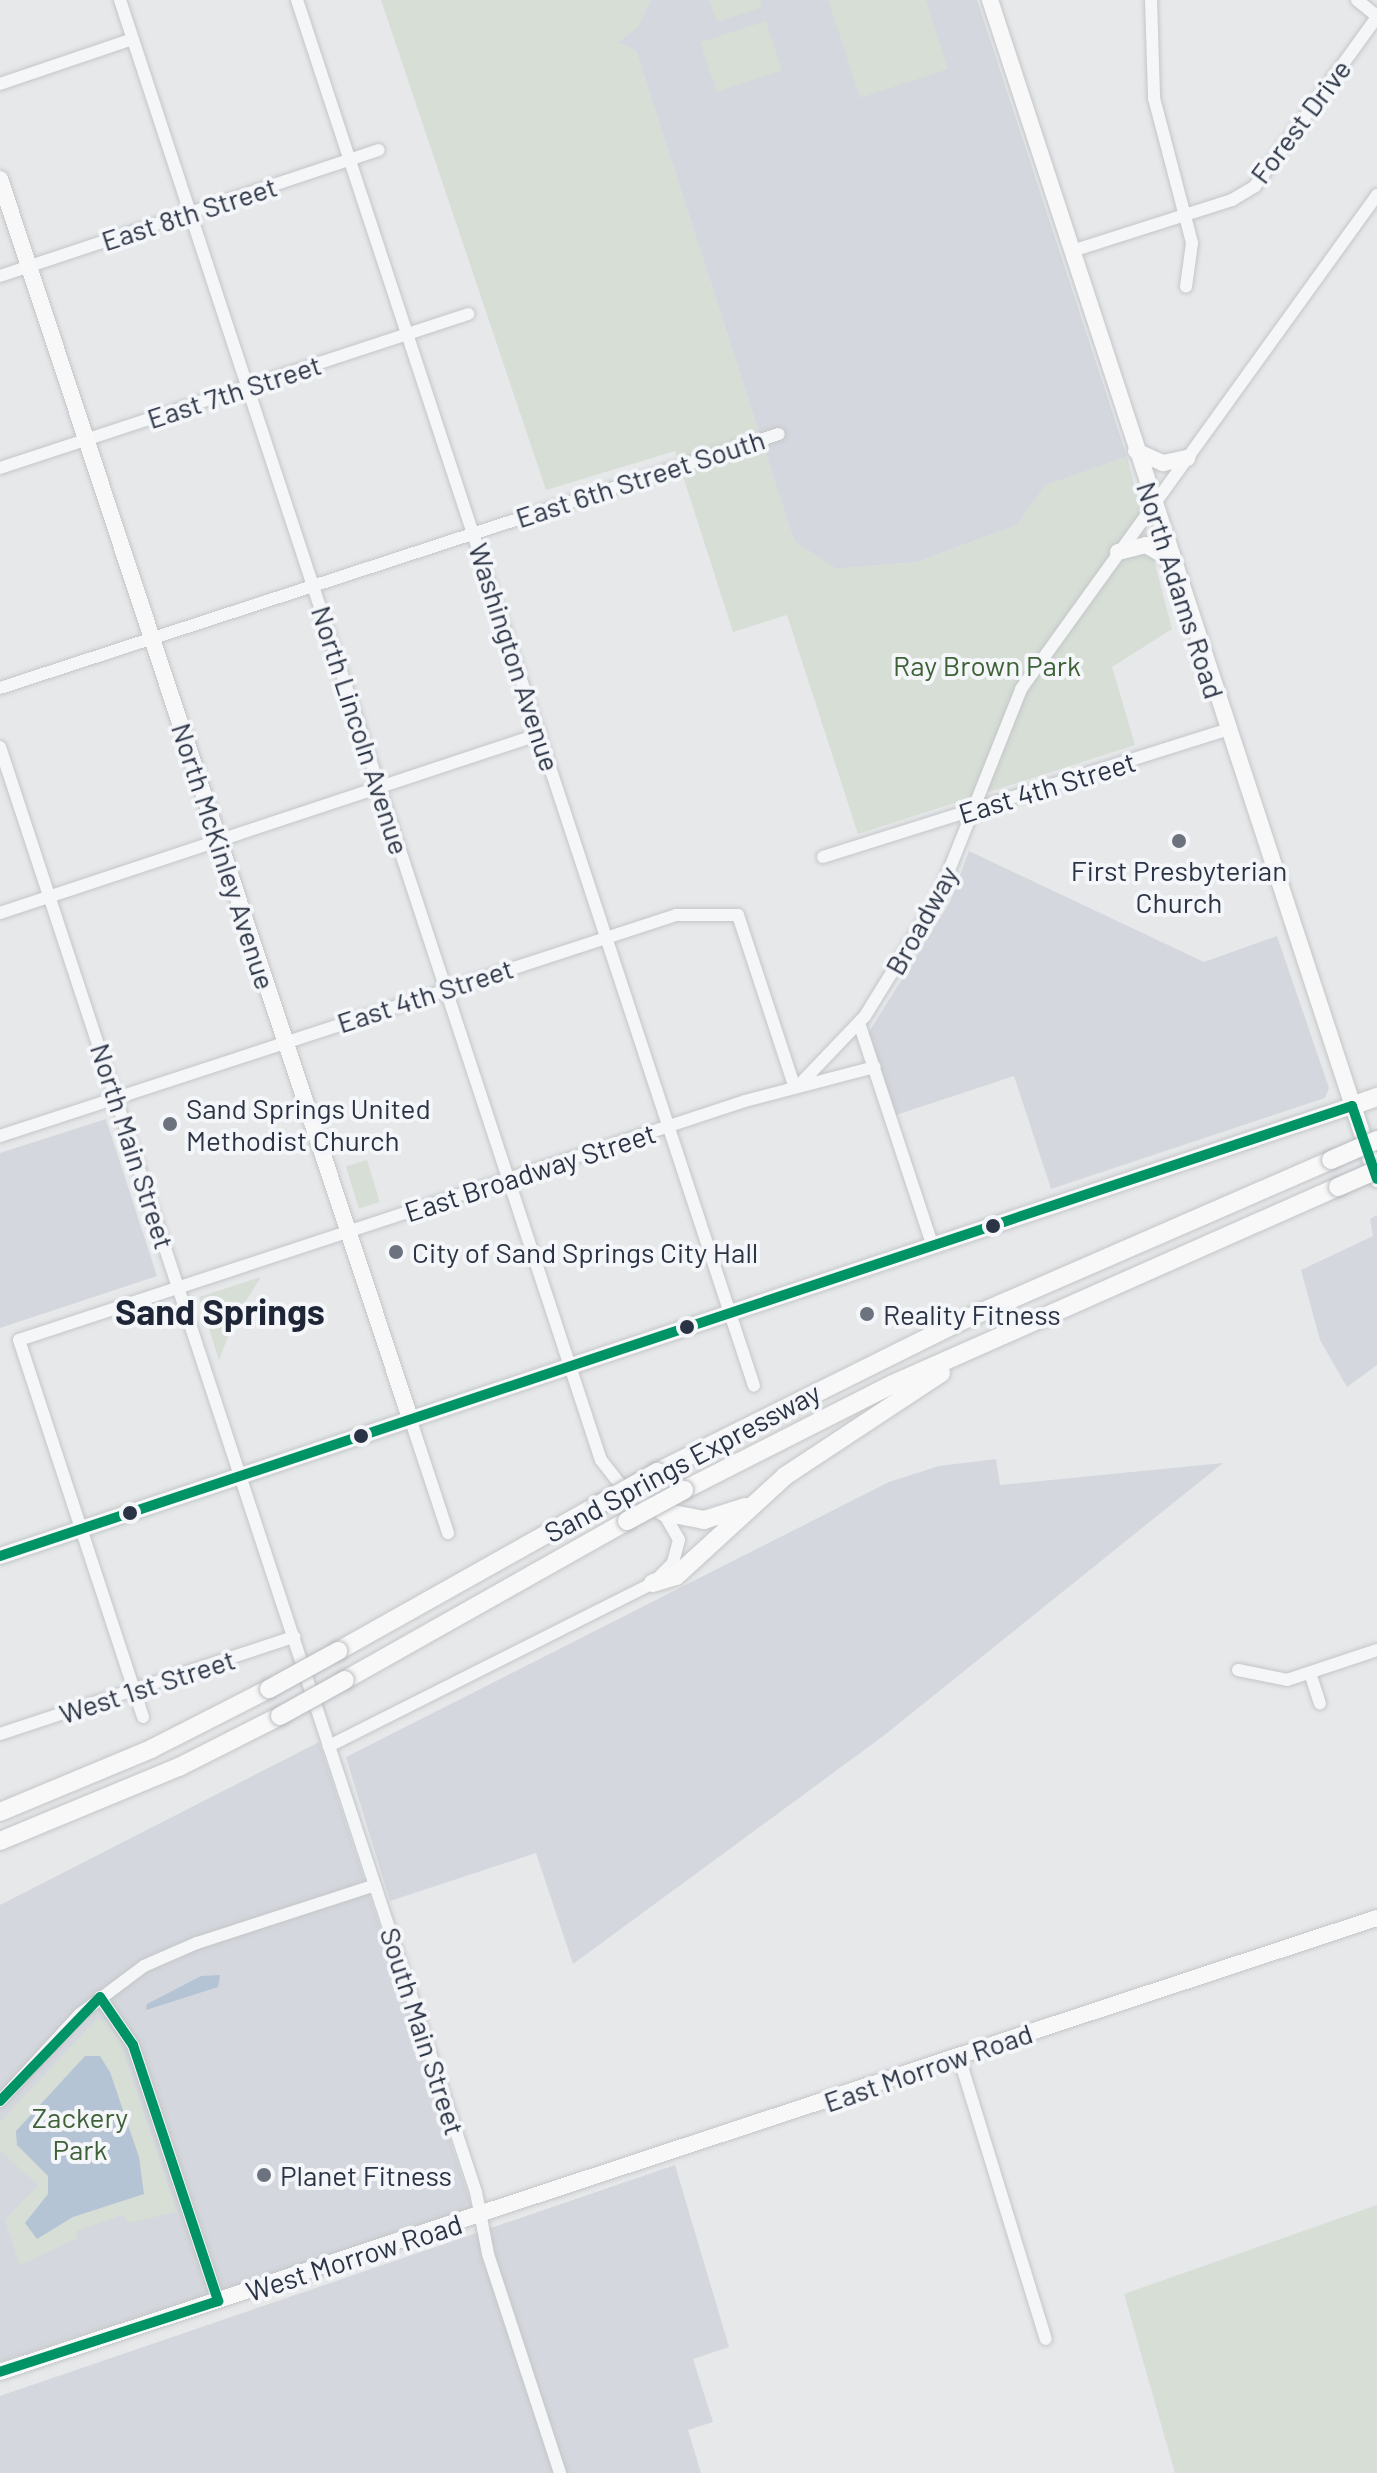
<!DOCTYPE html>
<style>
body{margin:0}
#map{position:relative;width:1377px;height:2473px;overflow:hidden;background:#e6e8ea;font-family:Barlow,sans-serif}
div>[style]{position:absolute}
.built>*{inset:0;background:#d4d7dd}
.green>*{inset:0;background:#d6ded6;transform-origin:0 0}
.water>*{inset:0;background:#b4c4d5}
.roads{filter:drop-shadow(0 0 2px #c4c6c8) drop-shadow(0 0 2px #c4c6c8)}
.minor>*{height:12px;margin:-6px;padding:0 6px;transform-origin:6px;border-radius:6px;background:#f5f6f7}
.major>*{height:16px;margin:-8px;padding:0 8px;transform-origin:8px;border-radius:8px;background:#f8f8f8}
.highway>*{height:18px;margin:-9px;padding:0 9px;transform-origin:9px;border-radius:9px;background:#f8f8f8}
.bridges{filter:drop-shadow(0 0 2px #b8bbbf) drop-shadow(0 0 2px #b8bbbf)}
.highway-bridge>*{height:18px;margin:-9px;padding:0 9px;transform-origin:9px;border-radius:9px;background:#f8f8f8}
.bus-1>*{height:10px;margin:-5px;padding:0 5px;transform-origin:5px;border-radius:5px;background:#009365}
.dots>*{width:22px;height:22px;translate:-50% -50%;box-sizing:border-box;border:4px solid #f4f6f9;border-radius:50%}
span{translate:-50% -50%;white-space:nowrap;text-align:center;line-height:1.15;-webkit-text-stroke:8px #f4f6f9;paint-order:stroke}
.street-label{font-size:28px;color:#2b3445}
.park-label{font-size:28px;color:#3f6138}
.poi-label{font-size:28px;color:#2b3445}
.left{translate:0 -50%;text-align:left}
.district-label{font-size:36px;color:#1d2536;font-weight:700}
</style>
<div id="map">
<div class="built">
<i style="clip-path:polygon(528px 0,977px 0,1127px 457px,1046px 485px,1017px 525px,917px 562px,836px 569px,794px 541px,636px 51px)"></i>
<i style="clip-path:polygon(969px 851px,1204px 962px,1277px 936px,1329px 1088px,1325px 1098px,1051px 1189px,1014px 1076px,896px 1115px,869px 1032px,950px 902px)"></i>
<i style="clip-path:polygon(106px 1119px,157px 1276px,0 1328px,0 1153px)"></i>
<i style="clip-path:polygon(1377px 1215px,1377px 1365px,1347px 1387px,1320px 1340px,1301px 1270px,1373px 1236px,1370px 1219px)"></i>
<i style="clip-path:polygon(996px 1459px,1000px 1485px,1223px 1463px,882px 1737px,573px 1964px,536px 1853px,390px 1901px,346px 1757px,889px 1482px,939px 1466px)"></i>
<i style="clip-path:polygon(319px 1742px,473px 2210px,0 2362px,0 1905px)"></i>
<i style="clip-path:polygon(675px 2165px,729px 2347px,693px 2359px,713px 2422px,688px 2430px,701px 2473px,0 2473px,0 2396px)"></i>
</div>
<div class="green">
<i style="clip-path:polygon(381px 0,651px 0,638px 27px,618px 43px,636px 51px,794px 541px,836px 569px,917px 562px,1017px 525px,1045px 485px,1127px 457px,1172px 629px,1112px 667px,1135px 745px,858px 834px,787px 615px,733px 632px,675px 451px,546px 490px)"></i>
<i style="clip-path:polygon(709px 0,760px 0,762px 7px,717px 22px)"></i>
<i style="clip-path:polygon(828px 0,926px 0,948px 69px,860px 98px)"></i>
<i style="left:766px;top:21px;width:52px;height:69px;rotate:72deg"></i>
<i style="left:367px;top:1160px;width:44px;height:22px;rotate:73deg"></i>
<i style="clip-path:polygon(261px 1277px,235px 1318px,219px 1360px,199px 1297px)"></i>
<i style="clip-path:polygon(97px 2019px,106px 2021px,120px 2041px,177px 2212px,128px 2223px,124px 2215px,76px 2231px,78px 2238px,20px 2265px,5px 2220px,38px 2185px,0 2151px,0 2122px)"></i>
<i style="clip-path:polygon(1377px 2205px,1377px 2473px,1175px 2473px,1124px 2294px)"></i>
</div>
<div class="water">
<i style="clip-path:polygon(220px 1975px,218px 1987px,146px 2010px,147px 2004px,201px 1976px)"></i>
<i style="clip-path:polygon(85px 2056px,100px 2056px,110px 2072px,139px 2157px,144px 2194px,73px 2217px,37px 2239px,25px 2223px,48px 2194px,48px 2176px,17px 2145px,16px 2131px)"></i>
</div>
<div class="roads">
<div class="minor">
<i style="left:120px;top:0;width:1537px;rotate:71.77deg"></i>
<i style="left:601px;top:1460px;width:28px;rotate:52deg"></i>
<i style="left:618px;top:1482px;width:54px;rotate:33.7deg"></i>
<i style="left:663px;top:1512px;width:32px;rotate:60deg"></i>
<i style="left:679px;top:1540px;width:24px;rotate:105deg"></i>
<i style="left:673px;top:1563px;width:28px;rotate:135deg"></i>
<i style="left:653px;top:1583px;width:363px;rotate:153.3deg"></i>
<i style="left:297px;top:0;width:1459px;rotate:71.75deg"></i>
<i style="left:1151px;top:0;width:98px;rotate:88.2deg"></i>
<i style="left:1154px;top:98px;width:150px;rotate:75.3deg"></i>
<i style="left:1192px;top:243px;width:44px;rotate:97.8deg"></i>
<i style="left:1357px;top:0;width:26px;rotate:39deg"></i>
<i style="left:0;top:84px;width:140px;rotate:-18.7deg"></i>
<i style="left:1072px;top:251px;width:168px;rotate:-17.7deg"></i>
<i style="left:1232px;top:200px;width:27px;rotate:-31deg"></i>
<i style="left:1255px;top:186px;width:208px;rotate:-54.2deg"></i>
<i style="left:0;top:276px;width:399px;rotate:-18.4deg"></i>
<i style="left:0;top:468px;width:493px;rotate:-18.2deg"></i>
<i style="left:0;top:688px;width:819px;rotate:-18.06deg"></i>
<i style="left:0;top:747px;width:1521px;rotate:71.77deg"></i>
<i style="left:476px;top:2192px;width:63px;rotate:79deg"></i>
<i style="left:488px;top:2254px;width:231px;rotate:71.8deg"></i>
<i style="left:823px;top:857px;width:423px;rotate:-17.5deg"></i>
<i style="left:0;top:913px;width:569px;rotate:-18.34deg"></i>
<i style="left:859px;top:1023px;width:236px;rotate:71.7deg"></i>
<i style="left:803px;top:1081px;width:90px;rotate:-46.4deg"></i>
<i style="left:865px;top:1016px;width:139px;rotate:-58.3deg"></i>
<i style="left:938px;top:898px;width:225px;rotate:-68.3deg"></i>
<i style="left:1021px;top:689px;width:609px;rotate:-54.22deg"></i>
<i style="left:0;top:1136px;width:711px;rotate:-18.1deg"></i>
<i style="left:676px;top:915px;width:62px"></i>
<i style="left:738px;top:915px;width:179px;rotate:71.8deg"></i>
<i style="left:411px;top:1421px;width:118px;rotate:71.7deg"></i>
<i style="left:1238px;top:1670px;width:50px;rotate:11.5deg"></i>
<i style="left:1287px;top:1680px;width:95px;rotate:-18.4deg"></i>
<i style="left:1310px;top:1673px;width:32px;rotate:72deg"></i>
<i style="left:143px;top:1717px;width:397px;rotate:-108.2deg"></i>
<i style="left:19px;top:1340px;width:764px;rotate:-18.22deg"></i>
<i style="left:745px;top:1101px;width:134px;rotate:-14.7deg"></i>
<i style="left:0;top:1734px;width:310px;rotate:-18.3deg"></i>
<i style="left:100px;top:1997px;width:58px;rotate:55.5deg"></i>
<i style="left:133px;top:2045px;width:270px;rotate:71.6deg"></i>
<i style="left:959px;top:2057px;width:295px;rotate:72.9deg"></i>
<i style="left:0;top:2101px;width:118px;rotate:-47.4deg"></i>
<i style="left:80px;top:2014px;width:80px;rotate:-36.9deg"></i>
<i style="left:144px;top:1966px;width:58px;rotate:-23.5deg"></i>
<i style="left:197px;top:1943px;width:187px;rotate:-18deg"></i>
</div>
<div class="major">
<i style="left:990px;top:0;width:1241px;rotate:71.83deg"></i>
<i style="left:0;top:179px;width:1308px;rotate:71.69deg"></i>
<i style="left:1136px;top:451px;width:30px;rotate:24deg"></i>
<i style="left:1163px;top:463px;width:25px;rotate:-12deg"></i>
<i style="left:1118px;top:552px;width:29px;rotate:-14deg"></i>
<i style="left:1146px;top:545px;width:30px;rotate:30deg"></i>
<i style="left:0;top:1556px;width:1425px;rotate:-18.41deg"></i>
<i style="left:0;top:2372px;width:1450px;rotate:-18.25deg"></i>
</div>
<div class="highway">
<i style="left:1352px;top:1106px;width:27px;rotate:-20deg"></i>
<i style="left:657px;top:1472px;width:337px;rotate:-26.4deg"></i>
<i style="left:959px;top:1322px;width:406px;rotate:-23.5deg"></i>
<i style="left:684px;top:1490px;width:234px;rotate:-26.9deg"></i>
<i style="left:893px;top:1384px;width:487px;rotate:-23.9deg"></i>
<i style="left:663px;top:1512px;width:42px;rotate:11deg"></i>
<i style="left:704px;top:1520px;width:43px;rotate:-17.6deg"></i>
<i style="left:653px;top:1583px;width:24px;rotate:-17deg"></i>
<i style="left:676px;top:1576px;width:148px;rotate:-42.5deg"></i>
<i style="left:785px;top:1476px;width:187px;rotate:-33.4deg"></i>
<i style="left:338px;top:1651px;width:298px;rotate:-29.3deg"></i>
<i style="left:345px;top:1680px;width:324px;rotate:-29.4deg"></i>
<i style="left:0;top:1812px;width:164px;rotate:-22.6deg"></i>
<i style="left:151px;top:1749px;width:132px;rotate:-27deg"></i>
<i style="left:0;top:1841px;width:194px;rotate:-22.5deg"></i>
<i style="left:179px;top:1767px;width:113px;rotate:-26.8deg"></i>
</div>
</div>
<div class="bridges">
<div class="highway-bridge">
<i style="left:1331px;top:1160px;width:50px;rotate:-23.5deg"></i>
<i style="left:1338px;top:1187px;width:43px;rotate:-23.6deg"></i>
<i style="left:598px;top:1505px;width:68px;rotate:-29.2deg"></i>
<i style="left:627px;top:1521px;width:65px;rotate:-28.5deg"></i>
<i style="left:269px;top:1689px;width:79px;rotate:-28.8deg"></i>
<i style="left:280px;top:1716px;width:74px;rotate:-29deg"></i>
</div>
</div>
<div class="bus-1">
<i style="left:0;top:1556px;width:1425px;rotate:-18.41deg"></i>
<i style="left:1352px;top:1106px;width:77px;rotate:71.1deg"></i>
<i style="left:0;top:2101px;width:144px;rotate:-46.1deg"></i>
<i style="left:100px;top:1997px;width:58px;rotate:55.5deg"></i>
<i style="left:133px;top:2045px;width:270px;rotate:71.6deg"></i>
<i style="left:218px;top:2301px;width:229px;rotate:162deg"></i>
</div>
<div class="dots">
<i style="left:1179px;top:841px;background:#6c737f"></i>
<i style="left:170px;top:1124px;background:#6c737f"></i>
<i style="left:993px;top:1226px;background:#2b3445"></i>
<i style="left:396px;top:1252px;background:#6c737f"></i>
<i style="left:867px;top:1314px;background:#6c737f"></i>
<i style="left:687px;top:1327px;background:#2b3445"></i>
<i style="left:361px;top:1436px;background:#2b3445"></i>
<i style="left:130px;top:1513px;background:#2b3445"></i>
<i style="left:264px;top:2175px;background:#6c737f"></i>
</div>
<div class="street-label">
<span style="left:1300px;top:121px;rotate:-53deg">Forest Drive</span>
<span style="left:189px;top:213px;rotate:-18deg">East 8th Street</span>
<span style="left:234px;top:391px;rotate:-18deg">East 7th Street</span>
<span style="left:640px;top:478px;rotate:-18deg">East 6th Street South</span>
<span style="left:1181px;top:590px;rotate:72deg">North Adams Road</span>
<span style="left:515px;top:657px;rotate:72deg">Washington Avenue</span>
<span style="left:361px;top:730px;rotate:72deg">North Lincoln Avenue</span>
<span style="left:1047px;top:787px;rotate:-17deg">East 4th Street</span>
<span style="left:224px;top:856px;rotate:72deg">North McKinley Avenue</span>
<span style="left:921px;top:920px;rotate:-61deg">Broadway</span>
<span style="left:425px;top:995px;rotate:-18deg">East 4th Street</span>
<span style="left:133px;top:1146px;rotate:72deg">North Main Street</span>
<span style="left:530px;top:1172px;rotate:-18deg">East Broadway Street</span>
<span style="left:682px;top:1462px;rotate:-28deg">Sand Springs Expressway</span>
<span style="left:147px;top:1686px;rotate:-18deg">West 1st Street</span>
<span style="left:423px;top:2031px;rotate:72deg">South Main Street</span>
<span style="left:928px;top:2067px;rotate:-19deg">East Morrow Road</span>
<span style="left:354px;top:2257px;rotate:-18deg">West Morrow Road</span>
</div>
<div class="park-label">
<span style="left:987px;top:665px">Ray Brown Park</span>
<span style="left:80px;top:2133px">Zackery<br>Park</span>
</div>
<div class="poi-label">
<span style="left:1179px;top:886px">First Presbyterian<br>Church</span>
<span class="left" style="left:186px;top:1124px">Sand Springs United<br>Methodist Church</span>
<span class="left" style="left:412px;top:1252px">City of Sand Springs City Hall</span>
<span class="left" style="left:883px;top:1314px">Reality Fitness</span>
<span class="left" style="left:280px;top:2175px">Planet Fitness</span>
</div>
<div class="district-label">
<span style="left:220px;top:1311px">Sand Springs</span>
</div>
</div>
